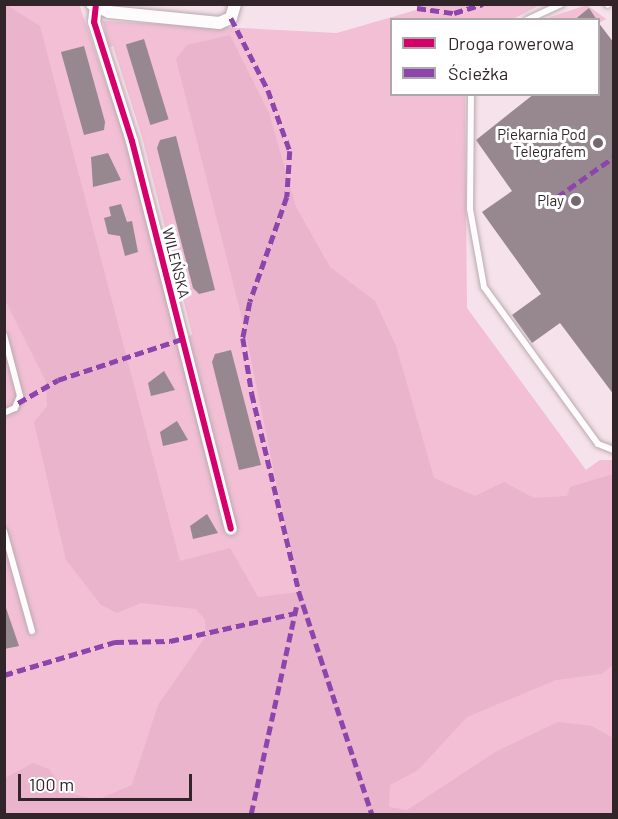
<!DOCTYPE html>
<meta charset="utf-8">
<style>
body{margin:0}
#map{position:relative;width:618px;height:819px;overflow:hidden;background:#f6e2ea;font-family:Barlow,sans-serif}
div>[style]{position:absolute}
.green>*{inset:0;background:#f2bfd5}
.forest>*{inset:0;background:#eab4cc}
.building>*{inset:0;background:#96888e;transform-origin:0 0}
.roads{filter:drop-shadow(0 0 2px #baaab0) drop-shadow(0 0 2px #baaab0)}
.service>*{height:6px;margin:-3px;padding:0 3px;transform-origin:3px;border-radius:3px;background:#fefbfc}
.minor>*{height:12px;margin:-6px;padding:0 6px;transform-origin:6px;border-radius:6px;background:#fefbfc}
.quiet>*{height:4.5px;margin-top:-2.25px;transform-origin:0;background:repeating-linear-gradient(90deg,#8e44ad 0 9px,transparent 0 13.5px)}
.cycleway>*{height:6px;margin:-3px;padding:0 3px;transform-origin:3px;border-radius:3px;background:#d6006c}
.dots>*{width:16px;height:16px;translate:-50% -50%;box-sizing:border-box;border:3px solid #fff;border-radius:50%}
span{translate:-50% -50%;white-space:nowrap;text-align:center;line-height:1.15;-webkit-text-stroke:6px #fff;paint-order:stroke}
.poi-label{font-size:15px;color:#32252a}
.right{translate:-100% -50%;text-align:right}
.street-label{font-size:15px;color:#32252a}
.frame{position:absolute;inset:0;border:6px solid #32252a;pointer-events:none}
.legend{position:absolute;left:390px;top:18px;width:210px;height:78px;box-sizing:border-box;background:#fff;border:2px solid #ada8aa;margin:0;padding:8px 10px;list-style:none;font-size:18px;color:#32252a}
.legend li{display:flex;align-items:center;gap:12px;height:30px}
.legend b{width:30px;border:2px solid #ada8aa}
.scale{position:absolute;left:18px;top:774px;width:174px;height:27px;box-sizing:border-box;border:3px solid #32252a;border-top:0;padding-left:8px;font-size:18px;line-height:21px;white-space:nowrap;color:#32252a;-webkit-text-stroke:4px #fff;paint-order:stroke}
</style>
<div id="map">
<div class="green">
<i style="clip-path:polygon(79px 4px,123px 133px,178px 344px,192px 334px,142px 137px,113px 46px,108px 48px,103px 21px,337px 33px,416px 10px,418px 5px,540px 5px,513px 19px,392px 20px,392px 94px,465px 95px,467px 308px,586px 470px,600px 460px,613px 460px,613px 814px,5px 814px,5px 5px)"></i>
<i style="clip-path:polygon(587px 5px,606px 19px,599px 23px,589px 9px,574px 19px,541px 20px)"></i>
</div>
<div class="forest">
<i style="clip-path:polygon(5px 4px,40px 26px,180px 561px,230px 548px,258px 597px,299px 592px,244px 326px,176px 59px,187px 45px,230px 35px,269px 113px,296px 207px,330px 267px,375px 301px,396px 346px,434px 478px,475px 496px,504px 482px,534px 498px,567px 496px,570px 487px,613px 474px,613px 665px,601px 674px,556px 680px,467px 717px,418px 770px,390px 785px,389px 807px,407px 810px,497px 751px,558px 722px,592px 726px,613px 738px,613px 814px,5px 814px,5px 778px,33px 763px,49px 769px,66px 792px,97px 800px,132px 785px,158px 705px,206px 636px,205px 620px,196px 609px,141px 603px,117px 613px,101px 605px,66px 560px,34px 422px,47px 406px,46px 382px,5px 300px)"></i>
</div>
<div class="building">
<i style="clip-path:polygon(589px 8px,597px 20px,574px 20px)"></i>
<i style="clip-path:polygon(598px 22px,614px 43px,614px 395px,560px 323px,532px 343px,512px 315px,541px 294px,482px 212px,512px 191px,476px 140px,534px 94px,598px 94px)"></i>
<i style="left:144px;top:39px;width:84px;height:19px;rotate:73deg"></i>
<i style="clip-path:polygon(84px 46px,105px 122px,104px 130px,84px 135px,61px 52px)"></i>
<i style="clip-path:polygon(176px 136px,215px 290px,199px 294px,193px 288px,157px 148px,160px 140px)"></i>
<i style="clip-path:polygon(108px 153px,121px 180px,93px 187px,91px 157px)"></i>
<i style="clip-path:polygon(121px 204px,127px 222px,132px 221px,138px 252px,125px 256px,120px 236px,108px 234px,104px 218px,111px 216px,109px 207px)"></i>
<i style="clip-path:polygon(231px 350px,261px 465px,239px 470px,212px 362px,215px 354px)"></i>
<i style="clip-path:polygon(164px 371px,175px 390px,151px 396px,148px 383px)"></i>
<i style="clip-path:polygon(177px 421px,188px 440px,163px 446px,160px 432px)"></i>
<i style="clip-path:polygon(207px 514px,218px 533px,193px 539px,190px 526px)"></i>
<i style="clip-path:polygon(4px 602px,19px 646px,4px 649px)"></i>
</div>
<div class="roads">
<div class="service">
<i style="left:607px;top:4px;width:1px;rotate:45deg"></i>
<i style="left:527px;top:20px;width:38px;rotate:-25deg"></i>
<i style="left:471px;top:94px;width:115px;rotate:90.5deg"></i>
<i style="left:470px;top:209px;width:79px;rotate:79.8deg"></i>
<i style="left:484px;top:287px;width:194px;rotate:54deg"></i>
<i style="left:598px;top:444px;width:17px;rotate:21deg"></i>
<i style="left:4px;top:335px;width:63px;rotate:75.3deg"></i>
<i style="left:20px;top:396px;width:13px;rotate:113deg"></i>
<i style="left:15px;top:408px;width:12px;rotate:156deg"></i>
<i style="left:4px;top:531px;width:104px;rotate:74.4deg"></i>
</div>
<div class="minor">
<i style="left:92px;top:4px;width:19px;rotate:25deg"></i>
<i style="left:109px;top:12px;width:111px;rotate:5.7deg"></i>
<i style="left:219px;top:23px;width:13px;rotate:-23deg"></i>
<i style="left:231px;top:18px;width:15px;rotate:-74deg"></i>
<i style="left:96px;top:4px;width:18px;rotate:96deg"></i>
<i style="left:94px;top:22px;width:125px;rotate:72.3deg"></i>
<i style="left:132px;top:141px;width:400px;rotate:75.7deg"></i>
</div>
</div>
<div class="quiet">
<i style="left:417px;top:8px;width:37px;rotate:8deg"></i>
<i style="left:454px;top:13px;width:30px;rotate:-17deg"></i>
<i style="left:231px;top:18px;width:81px;rotate:62.8deg"></i>
<i style="left:268px;top:90px;width:65px;rotate:70.2deg"></i>
<i style="left:290px;top:151px;width:46px;rotate:93.7deg"></i>
<i style="left:287px;top:197px;width:111px;rotate:109.4deg"></i>
<i style="left:250px;top:302px;width:37px;rotate:101deg"></i>
<i style="left:243px;top:338px;width:57px;rotate:80.9deg"></i>
<i style="left:252px;top:394px;width:204px;rotate:76.6deg"></i>
<i style="left:299px;top:592px;width:234px;rotate:71.8deg"></i>
<i style="left:557px;top:197px;width:70px;rotate:-35.1deg"></i>
<i style="left:18px;top:403px;width:46px;rotate:-29.9deg"></i>
<i style="left:58px;top:380px;width:131px;rotate:-18.3deg"></i>
<i style="left:4px;top:675px;width:116px;rotate:-16.6deg"></i>
<i style="left:115px;top:642px;width:55px;rotate:-1deg"></i>
<i style="left:170px;top:641px;width:128px;rotate:-12.6deg"></i>
<i style="left:251px;top:814px;width:212px;rotate:-77.7deg"></i>
</div>
<div class="cycleway">
<i style="left:96px;top:4px;width:18px;rotate:96deg"></i>
<i style="left:94px;top:22px;width:125px;rotate:72.3deg"></i>
<i style="left:132px;top:141px;width:400px;rotate:75.7deg"></i>
</div>
<div class="dots">
<i style="left:598px;top:143px;background:#77676d"></i>
<i style="left:576px;top:201px;background:#77676d"></i>
</div>
<div class="poi-label">
<span class="right" style="left:586px;top:143px">Piekarnia Pod<br>Telegrafem</span>
<span class="right" style="left:564px;top:201px">Play</span>
</div>
<div class="street-label">
<span style="left:176px;top:263px;rotate:76deg">WILEŃSKA</span>
</div>
<div class="frame"></div>
<ul class="legend">
<li><b style="height:8px;background:#d6006c"></b>Droga rowerowa</li>
<li><b style="height:8px;background:#8e44ad"></b>Ścieżka</li>
</ul>
<div class="scale">100 m</div>
</div>
